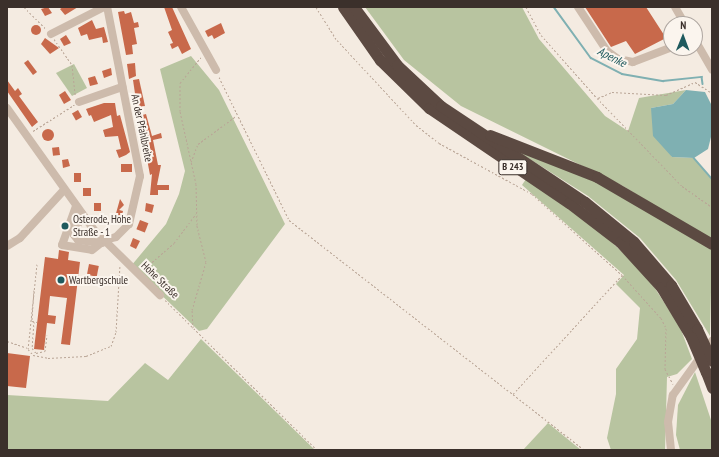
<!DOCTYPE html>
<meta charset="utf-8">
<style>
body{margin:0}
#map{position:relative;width:719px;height:457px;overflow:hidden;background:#f4ebe1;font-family:"PT Sans Narrow",sans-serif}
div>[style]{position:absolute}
.green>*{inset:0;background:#b8c4a0}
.water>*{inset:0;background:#7fb0b2}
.stream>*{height:1.5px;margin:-0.75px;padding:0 0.75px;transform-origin:0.75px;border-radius:0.75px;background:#7fb0b2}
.building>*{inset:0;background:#c8694b;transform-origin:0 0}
.round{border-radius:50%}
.path>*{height:1px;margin-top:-0.5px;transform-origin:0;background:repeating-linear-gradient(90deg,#b9a596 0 2px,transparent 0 4px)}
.minor>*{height:8px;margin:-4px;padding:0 4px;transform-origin:4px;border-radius:4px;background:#cdbbac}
.highway>*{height:11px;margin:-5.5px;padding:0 5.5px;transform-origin:5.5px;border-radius:5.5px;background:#5c4a42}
.highway-bridge>*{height:11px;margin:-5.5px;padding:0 5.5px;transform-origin:5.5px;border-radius:5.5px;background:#5c4a42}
.dots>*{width:11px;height:11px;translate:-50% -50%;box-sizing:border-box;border:2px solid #fbf5ee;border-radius:50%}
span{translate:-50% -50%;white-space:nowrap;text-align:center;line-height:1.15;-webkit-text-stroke:4px #fbf5ee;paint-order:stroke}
.shield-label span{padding:1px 3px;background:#fbf5ee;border:1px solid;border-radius:3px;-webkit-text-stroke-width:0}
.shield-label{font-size:10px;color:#3b302b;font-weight:700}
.street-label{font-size:11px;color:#3b302b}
.poi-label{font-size:11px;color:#3b302b}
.left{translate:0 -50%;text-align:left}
.water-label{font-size:12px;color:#1f5a5e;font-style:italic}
.frame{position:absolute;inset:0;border:8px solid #3b302b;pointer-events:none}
.north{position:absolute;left:663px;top:16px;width:40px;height:40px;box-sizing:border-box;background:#fbf5ee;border:1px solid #aea6a0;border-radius:50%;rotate:1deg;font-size:11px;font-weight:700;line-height:16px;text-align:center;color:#3b302b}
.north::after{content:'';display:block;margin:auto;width:14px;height:18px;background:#1f5a5e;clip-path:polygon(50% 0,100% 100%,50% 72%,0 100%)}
</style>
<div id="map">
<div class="green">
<i style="clip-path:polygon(365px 7px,522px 7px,539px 39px,605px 116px,628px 131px,639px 98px,686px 90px,673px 104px,651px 108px,672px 157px,694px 158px,712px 179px,712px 241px,623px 186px,461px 106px,404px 60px)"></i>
<i style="clip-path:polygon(191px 56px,219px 90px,285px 224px,207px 329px,199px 331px,131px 266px,166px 224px,179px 194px,185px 171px,160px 69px)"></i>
<i style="clip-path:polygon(74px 64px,87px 88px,72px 96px,56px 73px)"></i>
<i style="clip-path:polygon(511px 147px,577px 171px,712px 247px,710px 336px,676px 280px,640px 238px,588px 196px)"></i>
<i style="clip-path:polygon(526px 179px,601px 232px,647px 276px,680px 327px,692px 359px,677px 374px,667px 377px,665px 450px,611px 450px,607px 438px,616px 394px,616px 369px,637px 339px,640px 308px,616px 284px,624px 275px,522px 185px)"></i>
<i style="clip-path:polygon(201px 339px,315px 450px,7px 450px,7px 395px,108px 401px,145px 363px,168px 380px)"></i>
<i style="clip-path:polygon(695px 372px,712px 423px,712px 450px,680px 450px,676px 435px,678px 405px)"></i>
<i style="clip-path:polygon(548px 423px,581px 450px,523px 450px)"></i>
</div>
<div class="water">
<i style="clip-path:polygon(686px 90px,705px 92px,712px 106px,712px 133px,708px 149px,694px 158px,672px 157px,653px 136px,651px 108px,673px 104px)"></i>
</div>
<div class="stream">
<i style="left:554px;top:7px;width:63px;rotate:54deg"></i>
<i style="left:591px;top:58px;width:35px;rotate:27deg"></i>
<i style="left:622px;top:74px;width:42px;rotate:9.7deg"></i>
<i style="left:663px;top:81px;width:39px;rotate:-6deg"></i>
<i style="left:702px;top:77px;width:7px;rotate:82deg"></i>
<i style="left:694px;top:158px;width:28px;rotate:49deg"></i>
</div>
<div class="building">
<i style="clip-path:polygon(48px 7px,52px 13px,45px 16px,41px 9px)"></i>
<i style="clip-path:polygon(63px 7px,78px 7px,65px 15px,60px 9px)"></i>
<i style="clip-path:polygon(164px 7px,172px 7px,191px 49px,182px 54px,178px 46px,172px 49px,170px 44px,173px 43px,168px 32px,172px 30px)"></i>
<i style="clip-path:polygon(585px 7px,646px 7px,666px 38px,635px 54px,626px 41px,611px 47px)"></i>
<i style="clip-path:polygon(124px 11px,125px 14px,131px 12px,134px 23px,138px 22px,139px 27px,134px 28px,137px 44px,132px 45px,133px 54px,126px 55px,118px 12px)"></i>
<i style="clip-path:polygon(92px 20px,96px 29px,104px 27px,108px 42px,103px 43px,102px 37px,89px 40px,87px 34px,81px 36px,78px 28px)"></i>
<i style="clip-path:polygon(221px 23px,225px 33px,214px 39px,212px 35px,208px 37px,205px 31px)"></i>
<i class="round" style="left:31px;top:25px;width:10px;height:10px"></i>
<i style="clip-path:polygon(66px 35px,71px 43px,64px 46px,60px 39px)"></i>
<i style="clip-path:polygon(45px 38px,59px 48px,50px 54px,41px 44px)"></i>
<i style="left:28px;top:60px;width:15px;height:5px;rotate:53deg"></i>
<i style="clip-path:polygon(135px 63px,136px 76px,129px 79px,127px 64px)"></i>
<i style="clip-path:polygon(111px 68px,112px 75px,104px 78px,102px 71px)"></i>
<i style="clip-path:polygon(95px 76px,98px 84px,90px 86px,88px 78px)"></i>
<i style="clip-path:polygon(139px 79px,145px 106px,137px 107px,133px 80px)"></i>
<i style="clip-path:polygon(7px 80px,15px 91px,18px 88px,22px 94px,19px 96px,38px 122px,32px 127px,7px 91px)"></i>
<i style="clip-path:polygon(65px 91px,71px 100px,64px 104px,59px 95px)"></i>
<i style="clip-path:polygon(104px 103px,115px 103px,117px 116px,120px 115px,130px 152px,126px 155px,119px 158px,116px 150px,121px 149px,118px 136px,105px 137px,103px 130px,113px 127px,111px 115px,94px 122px,91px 115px,89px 116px,86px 109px)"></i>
<i style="left:78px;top:110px;width:8px;height:7px;rotate:60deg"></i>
<i style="clip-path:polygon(146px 114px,152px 136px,161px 133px,162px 138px,153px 140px,158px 165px,161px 165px,157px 185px,169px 185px,169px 190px,158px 190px,158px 195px,150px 195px,152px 174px,150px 175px,139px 116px)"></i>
<i class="round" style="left:42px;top:129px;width:12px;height:12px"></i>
<i style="left:59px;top:147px;width:8px;height:7px;rotate:83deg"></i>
<i style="clip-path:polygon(68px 159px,70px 166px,63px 168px,62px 160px)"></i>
<i style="left:132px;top:164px;width:8px;height:11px;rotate:90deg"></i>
<i style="left:74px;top:173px;width:7px;height:9px"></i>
<i style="left:83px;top:188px;width:8px;height:8px"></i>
<i style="clip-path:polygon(120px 199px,124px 205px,119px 210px,123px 211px,121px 219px,115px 217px)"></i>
<i style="left:94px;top:203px;width:7px;height:8px"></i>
<i style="clip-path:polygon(146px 203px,154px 205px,152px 213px,145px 211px)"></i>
<i style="left:140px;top:220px;width:9px;height:10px;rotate:21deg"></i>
<i style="clip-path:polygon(133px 238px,140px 241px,136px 249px,130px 246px)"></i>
<i style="clip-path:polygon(59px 250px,69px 252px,68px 260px,80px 262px,70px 345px,61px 344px,67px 298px,50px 296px,48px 315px,56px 316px,55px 324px,47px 323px,44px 350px,34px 349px,45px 257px,58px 259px)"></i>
<i style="left:89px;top:264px;width:10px;height:11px;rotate:11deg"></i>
<i style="clip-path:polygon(7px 353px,30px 356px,26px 388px,7px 386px)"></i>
</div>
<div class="path">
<i style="left:24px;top:7px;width:31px;rotate:45deg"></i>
<i style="left:316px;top:7px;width:39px;rotate:58deg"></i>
<i style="left:337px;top:40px;width:116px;rotate:47.1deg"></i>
<i style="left:416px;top:125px;width:29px;rotate:38deg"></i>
<i style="left:439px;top:143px;width:106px;rotate:28.7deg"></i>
<i style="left:532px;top:194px;width:121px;rotate:42deg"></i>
<i style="left:622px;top:275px;width:58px;rotate:47.8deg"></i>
<i style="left:661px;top:318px;width:11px;rotate:63deg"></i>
<i style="left:666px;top:328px;width:41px;rotate:91.4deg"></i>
<i style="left:665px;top:369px;width:17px;rotate:62deg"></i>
<i style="left:526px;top:7px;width:32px;rotate:62deg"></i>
<i style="left:541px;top:35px;width:84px;rotate:48.4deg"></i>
<i style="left:597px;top:98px;width:122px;rotate:46deg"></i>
<i style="left:682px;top:186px;width:37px;rotate:35deg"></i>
<i style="left:54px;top:39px;width:32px;rotate:55deg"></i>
<i style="left:72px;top:65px;width:31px;rotate:84deg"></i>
<i style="left:219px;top:77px;width:159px;rotate:63.9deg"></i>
<i style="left:289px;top:220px;width:374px;rotate:37.9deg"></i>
<i style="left:598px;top:98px;width:15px;rotate:-23deg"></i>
<i style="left:612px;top:92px;width:54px;rotate:3.2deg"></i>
<i style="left:666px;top:95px;width:32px;rotate:-24deg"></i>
<i style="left:695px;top:82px;width:20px;rotate:33deg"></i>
<i style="left:33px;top:131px;width:49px;rotate:-32.4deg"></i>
<i style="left:191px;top:162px;width:19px;rotate:-69deg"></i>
<i style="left:198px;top:144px;width:47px;rotate:-36.4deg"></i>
<i style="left:37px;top:264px;width:85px;rotate:96deg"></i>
<i style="left:28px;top:349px;width:8px;rotate:50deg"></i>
<i style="left:33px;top:355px;width:15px;rotate:11deg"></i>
<i style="left:48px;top:358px;width:38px;rotate:-3deg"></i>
<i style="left:86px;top:356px;width:27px;rotate:-22deg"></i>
<i style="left:111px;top:346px;width:15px;rotate:-70deg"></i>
<i style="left:116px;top:332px;width:67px;rotate:-86.6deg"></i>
<i style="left:143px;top:270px;width:41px;rotate:-41.1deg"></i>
<i style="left:174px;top:243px;width:36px;rotate:-53deg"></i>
<i style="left:34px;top:290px;width:31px;rotate:94deg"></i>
<i style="left:32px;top:321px;width:5px;rotate:11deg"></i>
<i style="left:165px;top:300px;width:214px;rotate:44.6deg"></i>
<i style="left:34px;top:321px;width:27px;rotate:94deg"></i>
<i style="left:32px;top:348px;width:6px;rotate:51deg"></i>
<i style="left:36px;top:353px;width:9px;rotate:-13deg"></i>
<i style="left:45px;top:351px;width:16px;rotate:-83deg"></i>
<i style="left:193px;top:328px;width:18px;rotate:-93deg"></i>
<i style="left:192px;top:310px;width:50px;rotate:-73.7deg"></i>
<i style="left:206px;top:262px;width:38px;rotate:-104deg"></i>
<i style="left:197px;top:225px;width:41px;rotate:-91.4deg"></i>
<i style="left:196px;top:184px;width:75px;rotate:-102.4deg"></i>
<i style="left:180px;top:111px;width:28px;rotate:-90deg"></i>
<i style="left:180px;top:83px;width:33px;rotate:-51deg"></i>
<i style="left:7px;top:341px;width:21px;rotate:19deg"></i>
<i style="left:513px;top:394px;width:161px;rotate:-47.5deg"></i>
</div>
<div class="minor">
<i style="left:181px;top:7px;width:72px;rotate:60.9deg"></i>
<i style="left:578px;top:7px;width:53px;rotate:56.6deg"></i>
<i style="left:607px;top:51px;width:14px;rotate:36deg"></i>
<i style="left:618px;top:59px;width:15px;rotate:11deg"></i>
<i style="left:633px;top:62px;width:40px;rotate:-21deg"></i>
<i style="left:675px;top:7px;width:20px;rotate:60deg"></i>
<i style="left:51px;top:34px;width:59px;rotate:-27deg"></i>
<i style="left:695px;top:40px;width:34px;rotate:60deg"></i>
<i style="left:79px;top:102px;width:46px;rotate:-19.2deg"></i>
<i style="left:7px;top:108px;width:150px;rotate:54.5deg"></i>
<i style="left:94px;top:230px;width:93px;rotate:44.6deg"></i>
<i style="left:76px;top:206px;width:41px;rotate:109.7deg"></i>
<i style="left:62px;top:245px;width:30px;rotate:9deg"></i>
<i style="left:92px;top:250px;width:16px;rotate:-38deg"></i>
<i style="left:82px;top:214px;width:22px;rotate:111deg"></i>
<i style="left:74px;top:235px;width:6px;rotate:51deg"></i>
<i style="left:78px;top:240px;width:24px;rotate:7deg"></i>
<i style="left:105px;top:240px;width:11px;rotate:-15deg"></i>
<i style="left:116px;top:237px;width:18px;rotate:-45deg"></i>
<i style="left:129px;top:224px;width:49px;rotate:-77.1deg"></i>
<i style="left:140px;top:176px;width:172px;rotate:-101deg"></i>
<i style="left:7px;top:246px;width:15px;rotate:-32deg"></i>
<i style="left:20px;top:238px;width:65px;rotate:-47.5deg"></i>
<i style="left:671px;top:450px;width:28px;rotate:-96deg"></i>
<i style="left:668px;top:422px;width:27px;rotate:-80deg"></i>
<i style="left:673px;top:395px;width:67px;rotate:-54.2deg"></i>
</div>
<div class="highway">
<i style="left:343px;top:7px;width:65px;rotate:55.1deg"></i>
<i style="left:380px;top:60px;width:69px;rotate:44.4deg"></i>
<i style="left:429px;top:108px;width:169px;rotate:34.2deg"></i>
<i style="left:569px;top:203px;width:64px;rotate:37.4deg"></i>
<i style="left:620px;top:242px;width:61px;rotate:47.7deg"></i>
<i style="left:661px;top:287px;width:58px;rotate:59deg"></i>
<i style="left:354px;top:7px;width:72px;rotate:53.4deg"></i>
<i style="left:397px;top:65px;width:60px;rotate:43deg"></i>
<i style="left:441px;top:106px;width:173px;rotate:33.7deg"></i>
<i style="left:585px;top:202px;width:63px;rotate:39.2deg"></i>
<i style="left:634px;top:242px;width:57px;rotate:49.3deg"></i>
<i style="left:671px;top:285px;width:51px;rotate:59.4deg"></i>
<i style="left:490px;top:135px;width:115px;rotate:21.4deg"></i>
<i style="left:597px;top:177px;width:133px;rotate:30.2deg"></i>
<i style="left:706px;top:372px;width:17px;rotate:69deg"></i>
</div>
<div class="highway-bridge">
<i style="left:697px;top:329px;width:35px;rotate:65deg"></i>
<i style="left:691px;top:337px;width:38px;rotate:67deg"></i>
</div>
<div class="dots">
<i style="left:65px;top:226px;background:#1f5a5e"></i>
<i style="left:61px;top:280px;background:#1f5a5e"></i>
</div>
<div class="shield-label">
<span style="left:513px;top:167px">B 243</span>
</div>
<div class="street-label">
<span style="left:142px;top:128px;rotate:78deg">An der Pfahlbreite</span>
<span style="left:160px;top:280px;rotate:44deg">Hohe Straße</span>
</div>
<div class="poi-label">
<span class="left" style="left:73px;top:226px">Osterode, Hohe<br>Straße - 1</span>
<span class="left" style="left:69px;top:280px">Wartbergschule</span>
</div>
<div class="water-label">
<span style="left:612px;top:57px;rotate:27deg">Apenke</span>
</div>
<div class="frame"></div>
<div class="north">N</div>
</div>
